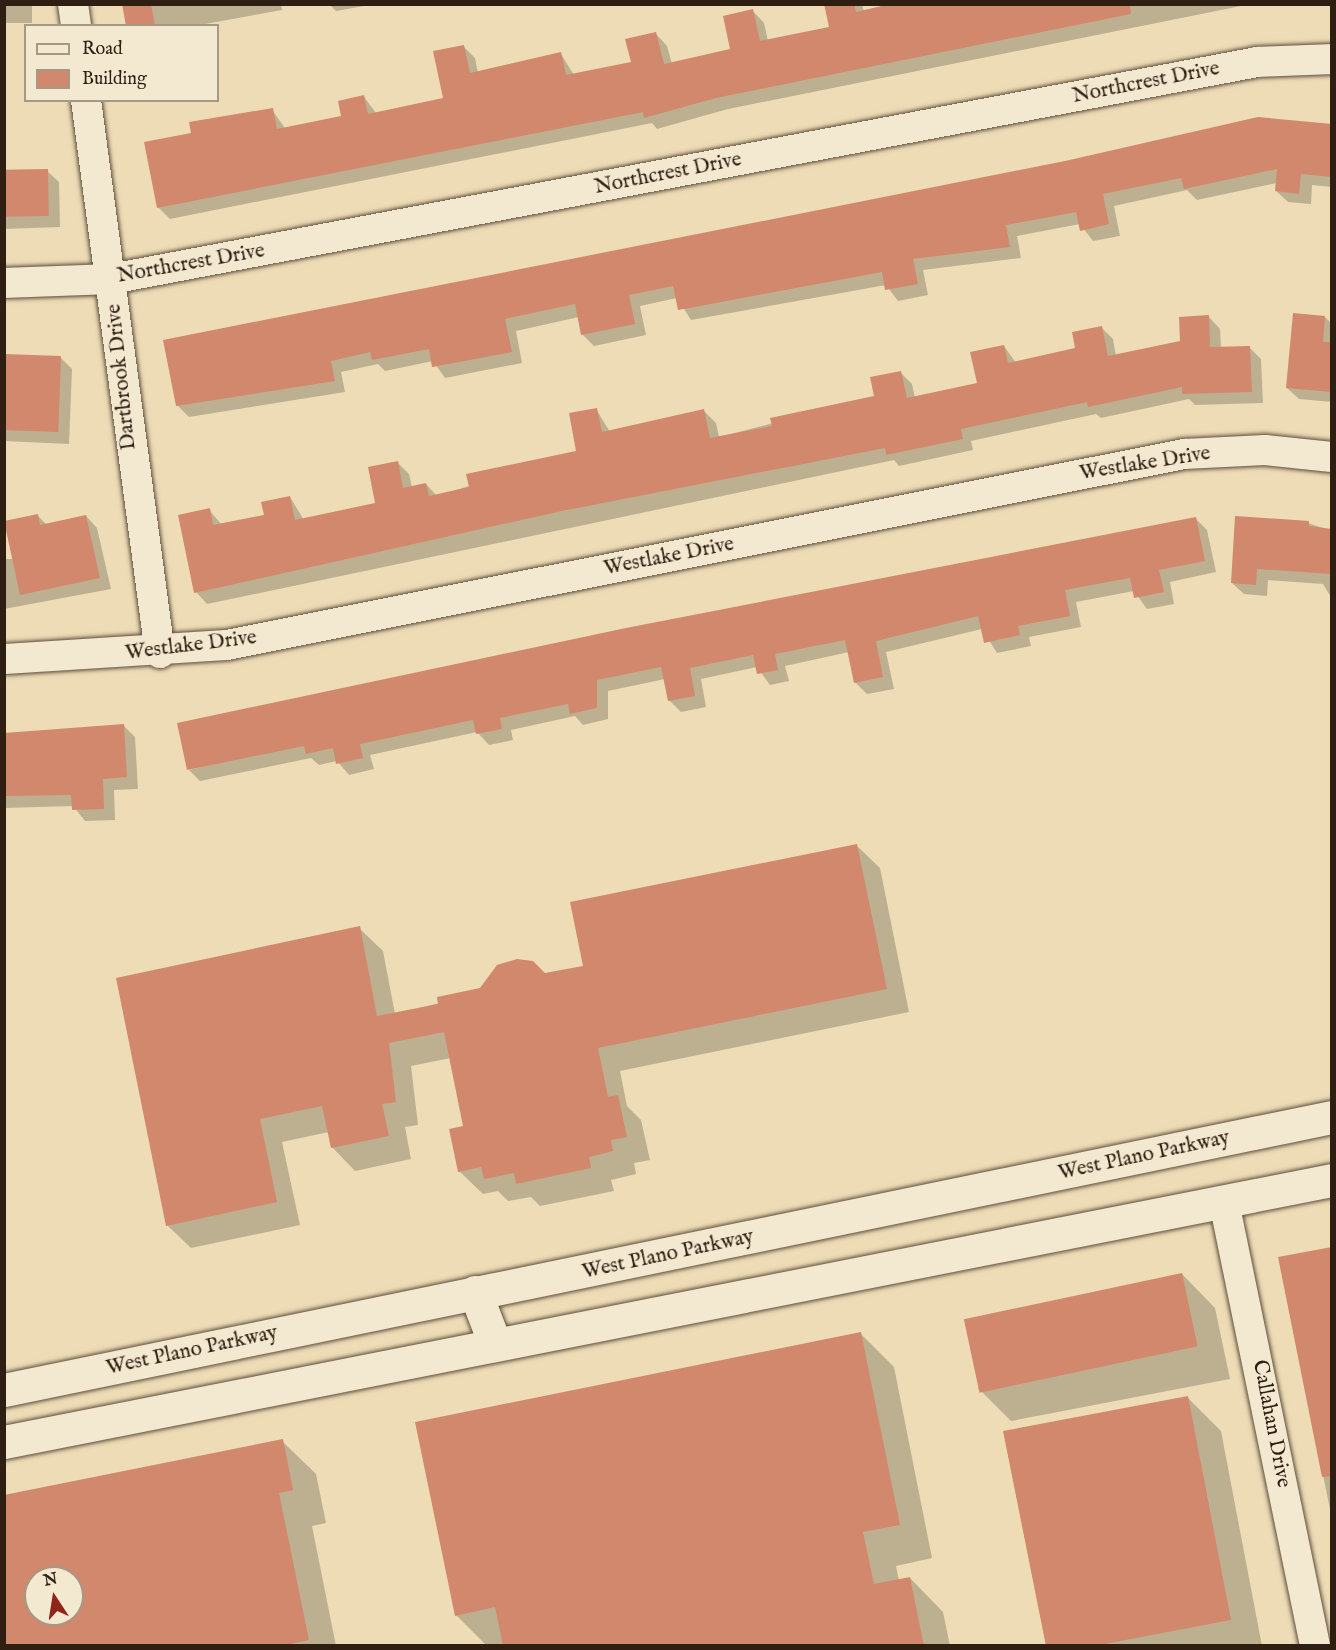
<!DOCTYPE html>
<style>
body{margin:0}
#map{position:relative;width:1336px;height:1650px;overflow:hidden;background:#eddcb6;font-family:"IM FELL English",serif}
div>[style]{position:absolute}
.shadow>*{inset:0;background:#0003;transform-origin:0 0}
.building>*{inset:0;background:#d1886c;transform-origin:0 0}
.roads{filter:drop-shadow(0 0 2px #5e4e3b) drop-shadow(0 0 2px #5e4e3b)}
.street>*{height:30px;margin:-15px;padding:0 15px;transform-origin:15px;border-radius:15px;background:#f3e8d0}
.secondary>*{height:33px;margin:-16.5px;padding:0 16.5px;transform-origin:16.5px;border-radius:16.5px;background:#f3e8d0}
span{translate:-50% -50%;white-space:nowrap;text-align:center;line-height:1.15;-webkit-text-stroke:4.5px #f3e8d0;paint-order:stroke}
.street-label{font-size:21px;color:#2f1f12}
.frame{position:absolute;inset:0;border:6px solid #2f1f12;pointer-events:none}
.legend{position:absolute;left:24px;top:24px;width:195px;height:78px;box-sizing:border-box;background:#f3e8d0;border:2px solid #a59884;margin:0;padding:8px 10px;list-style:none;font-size:18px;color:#2f1f12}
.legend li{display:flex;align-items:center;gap:12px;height:30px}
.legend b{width:30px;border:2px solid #a59884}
.north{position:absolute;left:24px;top:1566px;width:60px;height:60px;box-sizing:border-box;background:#f3e8d0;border:2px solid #a59884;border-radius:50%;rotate:348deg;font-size:16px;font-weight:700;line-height:24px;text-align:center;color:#2f1f12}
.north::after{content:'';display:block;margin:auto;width:21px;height:27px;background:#8f2418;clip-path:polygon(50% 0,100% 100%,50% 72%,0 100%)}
</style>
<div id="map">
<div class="shadow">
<i style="left:4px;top:4px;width:28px;height:19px"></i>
<i style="clip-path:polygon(123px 4px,281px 4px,282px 10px,194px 26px,128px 26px)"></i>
<i style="clip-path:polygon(329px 4px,364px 4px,364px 6px,336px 11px)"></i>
<i style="clip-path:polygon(826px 4px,862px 4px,864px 12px,958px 4px,1251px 4px,728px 109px,657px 129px,652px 123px,170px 219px,158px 207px,193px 134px,272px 110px,285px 128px,343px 117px,364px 97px,376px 113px,445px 99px,463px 46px,475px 58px,478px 73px,561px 54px,574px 75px,633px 63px,656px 34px,667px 46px,672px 64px,732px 50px,753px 11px,764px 23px,768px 41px,831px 28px)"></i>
<i style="clip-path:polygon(1332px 125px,1332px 187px,1312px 185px,1311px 204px,1288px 202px,1276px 191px,1277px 183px,1197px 200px,1187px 190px,1114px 206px,1120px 236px,1093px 241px,1080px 224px,1017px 236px,1021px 258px,923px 270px,928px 295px,898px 301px,886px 285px,691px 320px,677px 298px,640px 306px,646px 335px,594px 346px,582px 334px,579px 317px,516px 331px,522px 363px,445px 378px,433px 361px,385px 371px,378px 364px,341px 372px,345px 392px,189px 417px,178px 406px,165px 341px)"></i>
<i style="clip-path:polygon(4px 149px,5px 172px,47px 171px,59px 182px,60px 227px,4px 229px)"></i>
<i style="clip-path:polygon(1209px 317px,1220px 329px,1221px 348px,1249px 347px,1261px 359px,1263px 403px,1195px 405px,1189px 399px,1101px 418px,1096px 414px,971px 441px,973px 450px,899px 466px,894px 460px,207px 604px,196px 592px,209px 510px,222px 525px,266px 516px,290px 497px,304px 520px,377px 504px,397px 462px,409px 474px,412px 487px,426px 484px,437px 496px,578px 452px,596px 409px,610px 432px,704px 411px,716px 423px,719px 437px,876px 397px,900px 372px,912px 384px,915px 398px,979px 385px,1004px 346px,1016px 363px,1077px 349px,1101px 327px,1113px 339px,1116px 356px,1181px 342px)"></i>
<i style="clip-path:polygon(1325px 317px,1332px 324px,1332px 402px,1299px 399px,1287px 388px)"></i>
<i style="clip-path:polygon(4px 355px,60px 357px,72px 369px,69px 444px,4px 441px)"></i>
<i style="clip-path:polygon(37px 515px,47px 525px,86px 516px,97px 528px,111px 589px,4px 609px,4px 559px,14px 559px)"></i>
<i style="clip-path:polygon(1196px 519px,1207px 530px,1216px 572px,1170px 582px,1174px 604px,1147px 609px,1134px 591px,1076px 602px,1081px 627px,1029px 637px,1031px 646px,997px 653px,982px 629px,886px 652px,894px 689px,867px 694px,856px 683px,849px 652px,785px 666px,789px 681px,770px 685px,757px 667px,701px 679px,706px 707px,681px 712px,669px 700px,665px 679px,608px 691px,608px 719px,583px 725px,575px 716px,511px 730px,513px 740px,489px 745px,477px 732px,370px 755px,374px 769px,349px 775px,337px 761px,319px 765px,311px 758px,200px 781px,189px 770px)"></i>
<i style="clip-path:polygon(1308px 523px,1332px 531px,1332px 599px,1323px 584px,1268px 580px,1267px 596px,1244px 594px,1232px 583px)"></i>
<i style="clip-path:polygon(124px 726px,135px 737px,138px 789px,114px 790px,115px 820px,85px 821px,73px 806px,4px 808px,4px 734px)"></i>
<i style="clip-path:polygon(856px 845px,880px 868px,909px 1012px,620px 1071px,627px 1106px,641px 1120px,650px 1160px,634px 1163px,636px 1174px,611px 1180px,614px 1191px,540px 1206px,531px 1197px,508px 1201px,498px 1191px,483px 1194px,459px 1171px,465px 1127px,451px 1058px,411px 1066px,418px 1125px,405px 1127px,411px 1159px,355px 1171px,332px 1147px,329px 1132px,282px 1142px,300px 1225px,191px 1248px,167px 1225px,359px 928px,383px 951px,395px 1014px,584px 967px)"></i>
<i style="clip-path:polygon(1332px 1248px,1332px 1519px,1279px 1259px)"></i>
<i style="clip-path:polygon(1182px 1274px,1215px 1308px,1230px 1379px,1011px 1421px,978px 1388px)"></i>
<i style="clip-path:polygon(860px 1333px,894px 1367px,932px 1558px,896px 1566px,899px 1581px,910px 1578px,943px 1612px,950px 1646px,487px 1646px,456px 1615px)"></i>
<i style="clip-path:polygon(1187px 1397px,1221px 1431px,1262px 1646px,1047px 1646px)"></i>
<i style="clip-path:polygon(evenodd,282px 1441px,316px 1474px,326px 1523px,312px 1526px,336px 1646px,4px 1646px,4px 1497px,282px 1441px,36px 1578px,72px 1578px,72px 1614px,36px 1614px,36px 1578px)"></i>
</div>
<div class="building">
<i style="clip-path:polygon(122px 4px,151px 4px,155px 26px,126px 26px)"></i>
<i style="clip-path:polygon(824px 4px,854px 4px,856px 12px,890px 4px,1130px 4px,1131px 14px,716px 98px,644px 118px,643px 112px,157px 208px,144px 142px,191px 133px,189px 122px,273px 108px,277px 129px,341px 116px,338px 101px,364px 95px,368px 114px,443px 98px,433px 51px,464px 45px,470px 73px,561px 52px,566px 75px,631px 62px,625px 39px,656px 32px,664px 64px,730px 49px,723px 16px,753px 9px,760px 41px,829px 27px)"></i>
<i style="clip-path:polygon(1258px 117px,1332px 124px,1332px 177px,1301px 174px,1299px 194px,1275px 191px,1277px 169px,1184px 189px,1181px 178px,1103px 194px,1109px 224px,1080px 231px,1076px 212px,1006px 225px,1010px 247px,913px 259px,918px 284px,885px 290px,882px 272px,678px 310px,673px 286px,629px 295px,635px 324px,581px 335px,575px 304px,505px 319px,512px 352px,432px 367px,429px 349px,372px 360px,370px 352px,331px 361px,335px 381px,176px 406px,163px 340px,1065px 161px)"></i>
<i style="left:48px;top:169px;width:47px;height:44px;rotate:89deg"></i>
<i style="clip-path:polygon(1293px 313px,1325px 316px,1323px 342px,1332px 342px,1332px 392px,1286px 388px)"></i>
<i style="clip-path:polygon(1209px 315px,1210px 347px,1250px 346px,1252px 392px,1182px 394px,1182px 387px,1088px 407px,1087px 402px,961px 429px,963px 439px,886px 455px,885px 448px,562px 511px,194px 593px,178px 515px,210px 508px,213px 525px,264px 515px,261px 502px,290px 496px,295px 520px,375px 503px,368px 467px,398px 461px,403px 488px,426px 483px,429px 496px,469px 487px,466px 474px,576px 451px,569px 413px,597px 408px,602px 432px,704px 409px,710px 438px,772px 426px,770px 418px,874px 396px,870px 377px,901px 371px,907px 398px,977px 383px,970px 352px,1004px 345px,1008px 363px,1075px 348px,1072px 332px,1102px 326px,1108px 356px,1180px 341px,1179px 317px)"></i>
<i style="left:4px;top:354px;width:57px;height:76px;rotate:2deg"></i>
<i style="clip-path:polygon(38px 514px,40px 525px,86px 515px,100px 578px,20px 595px,4px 521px)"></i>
<i style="clip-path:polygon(1235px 516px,1309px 521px,1309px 526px,1332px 529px,1332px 574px,1257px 569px,1256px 585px,1231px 583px)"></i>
<i style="clip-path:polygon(1196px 517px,1205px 561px,1159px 570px,1164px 592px,1134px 598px,1130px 578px,1065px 590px,1070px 616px,1018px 626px,1020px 635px,984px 643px,978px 616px,876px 641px,883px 677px,854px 683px,845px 640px,775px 654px,778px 670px,757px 674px,753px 655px,690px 668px,695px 696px,668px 701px,661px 667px,597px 680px,597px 708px,570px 714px,568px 704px,500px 718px,502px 729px,476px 734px,473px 720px,360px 744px,363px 758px,336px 764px,333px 748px,306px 754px,304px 746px,187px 770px,177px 723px,626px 628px)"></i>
<i style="clip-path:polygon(124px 724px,127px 777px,103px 779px,104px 809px,72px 810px,71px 795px,4px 796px,4px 733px)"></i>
<i style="clip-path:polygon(857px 844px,887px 989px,598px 1048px,608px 1097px,618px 1095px,627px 1137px,611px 1140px,613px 1151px,589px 1157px,591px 1168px,516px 1184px,514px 1173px,484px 1179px,481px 1167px,458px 1172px,449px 1129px,463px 1126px,444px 1032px,389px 1043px,396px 1102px,382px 1104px,389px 1136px,331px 1148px,322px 1106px,260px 1119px,277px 1202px,166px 1226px,116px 978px,360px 926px,377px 1016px,438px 1004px,437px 997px,480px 988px,497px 965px,517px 959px,533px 961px,545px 973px,583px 966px,570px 902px)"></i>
<i style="clip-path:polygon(1332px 1247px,1332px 1476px,1322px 1477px,1278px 1257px)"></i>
<i style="left:1182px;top:1273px;width:75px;height:223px;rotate:78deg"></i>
<i style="clip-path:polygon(861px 1332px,900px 1525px,863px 1532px,874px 1584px,910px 1577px,924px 1646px,503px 1646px,495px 1607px,455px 1616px,415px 1422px)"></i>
<i style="clip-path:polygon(1188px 1396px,1231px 1620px,1094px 1646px,1046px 1646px,1003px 1431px)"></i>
<i style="clip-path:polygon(evenodd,283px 1439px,293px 1490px,279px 1493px,309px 1640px,281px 1646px,4px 1646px,4px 1495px,283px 1439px,36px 1578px,72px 1578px,72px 1614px,36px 1614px,36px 1578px)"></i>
</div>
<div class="roads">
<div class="street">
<i style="left:73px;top:4px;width:22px;rotate:82deg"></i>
<i style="left:86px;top:100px;width:558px;rotate:82.38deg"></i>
<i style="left:4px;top:283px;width:107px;rotate:-2.1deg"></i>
<i style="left:111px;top:279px;width:1166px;rotate:-10.72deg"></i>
<i style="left:1257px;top:62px;width:75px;rotate:-2.3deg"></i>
<i style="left:4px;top:659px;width:223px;rotate:-3.6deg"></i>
<i style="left:227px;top:645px;width:976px;rotate:-11.29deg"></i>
<i style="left:1184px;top:454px;width:81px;rotate:-2.8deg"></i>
<i style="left:1265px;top:450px;width:67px;rotate:6deg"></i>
<i style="left:1224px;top:1202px;width:453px;rotate:78.4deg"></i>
</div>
<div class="secondary">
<i style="left:475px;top:1292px;width:56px;rotate:69deg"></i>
<i style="left:4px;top:1390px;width:1356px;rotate:-11.62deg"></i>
<i style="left:4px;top:1442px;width:1354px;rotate:-11.16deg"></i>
</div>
</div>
<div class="street-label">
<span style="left:1146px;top:83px;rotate:-11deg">Northcrest Drive</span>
<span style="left:668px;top:174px;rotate:-11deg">Northcrest Drive</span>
<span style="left:191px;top:264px;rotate:-10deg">Northcrest Drive</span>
<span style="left:122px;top:377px;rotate:-96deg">Dartbrook Drive</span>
<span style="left:1145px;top:464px;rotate:-9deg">Westlake Drive</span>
<span style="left:669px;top:557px;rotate:-11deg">Westlake Drive</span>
<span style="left:191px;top:646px;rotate:-7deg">Westlake Drive</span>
<span style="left:1144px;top:1156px;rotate:-12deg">West Plano Parkway</span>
<span style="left:668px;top:1255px;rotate:-12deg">West Plano Parkway</span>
<span style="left:192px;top:1351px;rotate:-12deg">West Plano Parkway</span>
<span style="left:1271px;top:1424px;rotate:79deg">Callahan Drive</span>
</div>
<div class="frame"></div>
<ul class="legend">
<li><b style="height:8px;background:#f3e8d0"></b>Road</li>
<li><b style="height:16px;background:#d1886c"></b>Building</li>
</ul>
<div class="north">N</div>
</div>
